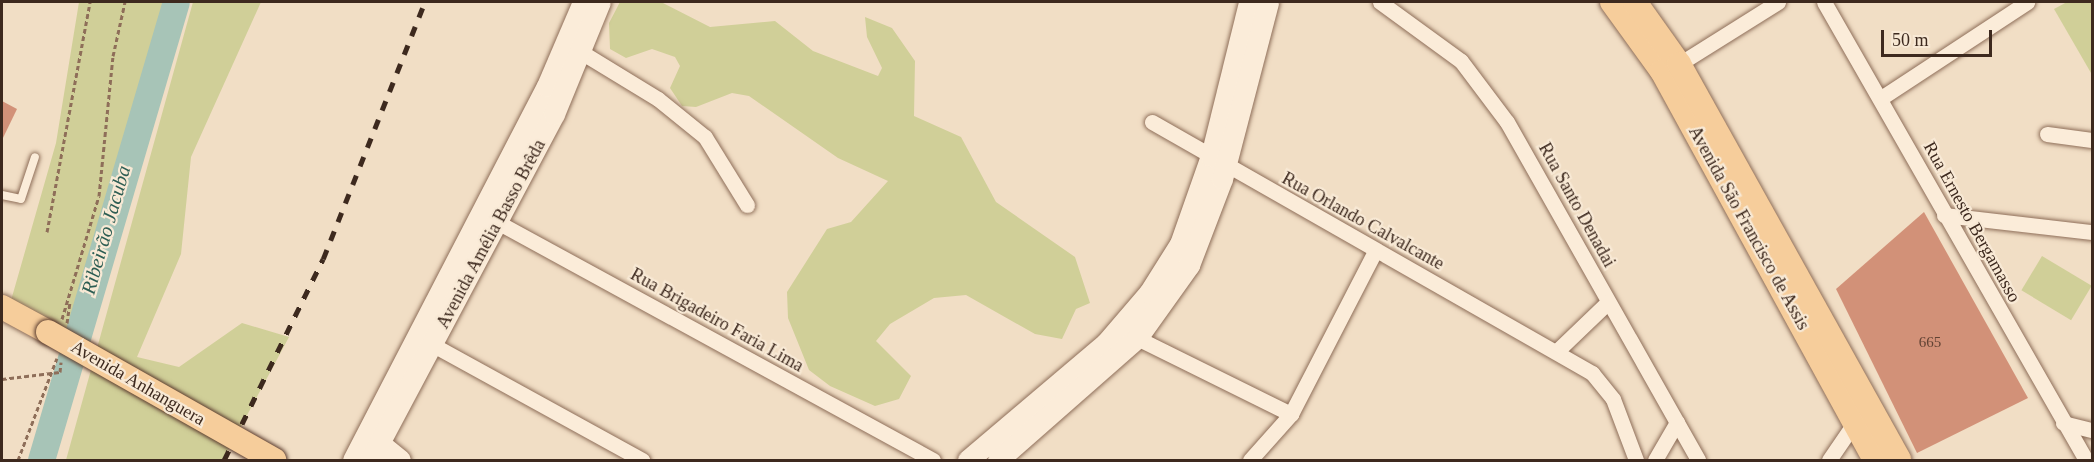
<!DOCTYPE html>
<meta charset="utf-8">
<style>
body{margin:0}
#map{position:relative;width:2094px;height:462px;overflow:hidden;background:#f1dec5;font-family:"Times New Roman",serif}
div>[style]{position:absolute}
.green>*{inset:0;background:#d0cf98;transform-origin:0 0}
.river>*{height:27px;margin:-13.5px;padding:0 13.5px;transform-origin:13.5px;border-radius:13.5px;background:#a7c4b7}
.building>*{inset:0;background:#d29178}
.path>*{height:3px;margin-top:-1.5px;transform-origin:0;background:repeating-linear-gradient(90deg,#8e6e59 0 4.5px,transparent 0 7.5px)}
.roads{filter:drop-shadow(0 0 2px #8e6e59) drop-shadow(0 0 2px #8e6e59)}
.lane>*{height:8px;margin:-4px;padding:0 4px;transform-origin:4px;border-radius:4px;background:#fbecd9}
.street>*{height:15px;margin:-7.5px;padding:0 7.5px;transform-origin:7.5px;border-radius:7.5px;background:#fbecd9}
.secondary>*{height:21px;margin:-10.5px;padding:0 10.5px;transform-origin:10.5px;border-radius:10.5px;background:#fbecd9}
.primary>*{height:24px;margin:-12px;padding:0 12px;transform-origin:12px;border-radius:12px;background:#f6cd9b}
.rail>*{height:4.5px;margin-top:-2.25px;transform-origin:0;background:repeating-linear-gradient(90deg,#3d291e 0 10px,transparent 0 20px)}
.bridges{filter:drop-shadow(0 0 2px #5b3c2e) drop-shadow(0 0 2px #5b3c2e)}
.primary-bridge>*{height:24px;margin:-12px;padding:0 12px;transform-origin:12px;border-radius:12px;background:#f6cd9b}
span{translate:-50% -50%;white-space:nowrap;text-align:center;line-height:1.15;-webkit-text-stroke:4.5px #f8e9d5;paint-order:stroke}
.number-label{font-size:15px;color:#624334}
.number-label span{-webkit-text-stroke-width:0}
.street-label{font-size:18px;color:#3d291e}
.water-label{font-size:20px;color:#2d5d53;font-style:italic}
.frame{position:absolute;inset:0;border:3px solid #3d291e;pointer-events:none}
.scale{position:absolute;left:1881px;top:30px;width:111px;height:27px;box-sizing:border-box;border:3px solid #3d291e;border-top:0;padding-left:8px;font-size:18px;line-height:21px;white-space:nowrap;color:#3d291e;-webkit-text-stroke:4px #f8e9d5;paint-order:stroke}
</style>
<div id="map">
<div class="green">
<i style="clip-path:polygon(79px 2px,169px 2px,71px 337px,10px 304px,56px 143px)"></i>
<i style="clip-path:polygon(193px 2px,261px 2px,191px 157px,181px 254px,137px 357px,179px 367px,242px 323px,289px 337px,223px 460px,66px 460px)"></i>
<i style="clip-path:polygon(620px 2px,661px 2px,710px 27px,775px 21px,813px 51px,878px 76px,882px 68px,867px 37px,865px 17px,892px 28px,915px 61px,914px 116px,961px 137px,996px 202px,1075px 257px,1090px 303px,1076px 309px,1062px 339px,1035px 334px,966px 295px,934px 298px,890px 324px,876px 341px,911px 376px,899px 399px,875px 406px,830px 386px,809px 370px,788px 318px,787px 292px,827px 229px,851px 222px,888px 181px,838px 158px,749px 96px,732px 93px,696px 107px,682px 106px,670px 88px,680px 66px,675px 57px,652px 49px,626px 58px,610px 49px,609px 23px)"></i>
<i style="clip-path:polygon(2067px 2px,2092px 2px,2091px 73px,2054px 9px)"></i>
<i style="left:2042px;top:256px;width:58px;height:40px;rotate:31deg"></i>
</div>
<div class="river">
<i style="left:41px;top:460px;width:477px;rotate:-73.6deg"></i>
</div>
<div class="building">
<i style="clip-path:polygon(2px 101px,17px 109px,2px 140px)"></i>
<i style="clip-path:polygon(1924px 212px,2028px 398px,1917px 453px,1836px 289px)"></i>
</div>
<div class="path">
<i style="left:47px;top:232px;width:234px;rotate:-79.4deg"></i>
<i style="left:62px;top:319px;width:128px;rotate:-73.3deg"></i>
<i style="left:99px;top:196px;width:141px;rotate:-84.3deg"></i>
<i style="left:113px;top:56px;width:55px;rotate:-77.5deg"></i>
<i style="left:67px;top:323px;width:22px;rotate:-82deg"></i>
<i style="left:2px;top:379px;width:58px;rotate:-6.9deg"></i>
<i style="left:60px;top:372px;width:10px;rotate:-84deg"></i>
<i style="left:18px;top:460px;width:109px;rotate:-69.1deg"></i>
</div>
<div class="roads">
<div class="lane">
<i style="left:2px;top:195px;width:19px;rotate:12deg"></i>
<i style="left:21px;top:199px;width:44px;rotate:-71.6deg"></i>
</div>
<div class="street">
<i style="left:1380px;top:2px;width:100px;rotate:36.1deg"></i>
<i style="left:1461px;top:61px;width:76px;rotate:53deg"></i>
<i style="left:1507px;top:122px;width:388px;rotate:60.5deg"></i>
<i style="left:1824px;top:2px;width:528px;rotate:60.23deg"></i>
<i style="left:581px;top:52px;width:90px;rotate:31.4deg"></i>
<i style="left:658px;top:99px;width:60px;rotate:39deg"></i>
<i style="left:705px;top:137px;width:80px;rotate:58.3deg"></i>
<i style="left:1679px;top:64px;width:117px;rotate:-32.1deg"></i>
<i style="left:1881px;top:98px;width:175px;rotate:-33.3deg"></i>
<i style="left:1152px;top:122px;width:507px;rotate:29.7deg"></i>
<i style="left:1592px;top:373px;width:33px;rotate:51deg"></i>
<i style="left:1613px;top:399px;width:65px;rotate:69.3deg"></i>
<i style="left:2047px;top:134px;width:45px;rotate:7.6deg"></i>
<i style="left:1944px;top:215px;width:149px;rotate:6.6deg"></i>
<i style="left:488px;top:217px;width:507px;rotate:28.64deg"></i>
<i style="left:1137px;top:338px;width:172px;rotate:26.3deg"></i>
<i style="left:424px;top:340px;width:249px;rotate:28.8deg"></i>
<i style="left:1558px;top:350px;width:69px;rotate:-43.8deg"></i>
<i style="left:2063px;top:423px;width:30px;rotate:14deg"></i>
<i style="left:1250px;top:460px;width:62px;rotate:-48.3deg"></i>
<i style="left:1291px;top:414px;width:183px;rotate:-62.7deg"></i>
<i style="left:1655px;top:460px;width:44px;rotate:-59.9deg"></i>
<i style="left:1829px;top:460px;width:46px;rotate:-55.6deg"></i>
</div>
<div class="secondary">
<i style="left:379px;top:443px;width:27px;rotate:39deg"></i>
<i style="left:353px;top:460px;width:421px;rotate:-62.6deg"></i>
<i style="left:547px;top:86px;width:91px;rotate:-66.8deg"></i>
<i style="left:370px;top:460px;width:392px;rotate:-62deg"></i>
<i style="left:554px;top:114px;width:121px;rotate:-67.7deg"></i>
<i style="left:968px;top:460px;width:181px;rotate:-40.3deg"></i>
<i style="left:1106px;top:343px;width:66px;rotate:-49.3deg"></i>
<i style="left:1149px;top:293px;width:58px;rotate:-57.7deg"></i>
<i style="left:1180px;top:244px;width:93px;rotate:-70.6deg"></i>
<i style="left:1211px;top:156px;width:159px;rotate:-76.1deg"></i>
<i style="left:998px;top:460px;width:185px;rotate:-41.3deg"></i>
<i style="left:1137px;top:338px;width:90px;rotate:-54.5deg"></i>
<i style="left:1189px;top:265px;width:92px;rotate:-69deg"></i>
<i style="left:1222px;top:179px;width:183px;rotate:-75.4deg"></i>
</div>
<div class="primary">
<i style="left:1612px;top:2px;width:85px;rotate:54.1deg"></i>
<i style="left:1662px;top:71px;width:443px;rotate:61.3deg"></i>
<i style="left:1635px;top:2px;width:76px;rotate:54.6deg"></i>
<i style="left:1679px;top:64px;width:453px;rotate:60.9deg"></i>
<i style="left:2px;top:307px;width:52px;rotate:28.5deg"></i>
</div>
</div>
<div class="rail">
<i style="left:224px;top:460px;width:224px;rotate:-63.8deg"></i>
<i style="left:323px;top:259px;width:277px;rotate:-68.4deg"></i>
</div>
<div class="bridges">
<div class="primary-bridge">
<i style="left:48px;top:332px;width:260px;rotate:29.5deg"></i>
</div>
</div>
<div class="number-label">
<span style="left:1930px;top:343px">665</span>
</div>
<div class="street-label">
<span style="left:1577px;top:205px;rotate:61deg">Rua Santo Denadai</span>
<span style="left:1363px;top:221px;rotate:29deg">Rua Orlando Calvalcante</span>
<span style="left:1972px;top:222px;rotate:61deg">Rua Ernesto Bergamasso</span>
<span style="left:1749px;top:228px;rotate:61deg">Avenida São Francisco de Assis</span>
<span style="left:491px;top:234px;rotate:-62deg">Avenida Amélia Basso Brêda</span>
<span style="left:717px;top:320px;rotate:29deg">Rua Brigadeiro Faria Lima</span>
<span style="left:138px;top:383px;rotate:30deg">Avenida Anhanguera</span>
</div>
<div class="water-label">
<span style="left:106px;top:230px;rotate:-74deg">Ribeirão Jacuba</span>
</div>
<div class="frame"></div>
<div class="scale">50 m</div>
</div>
